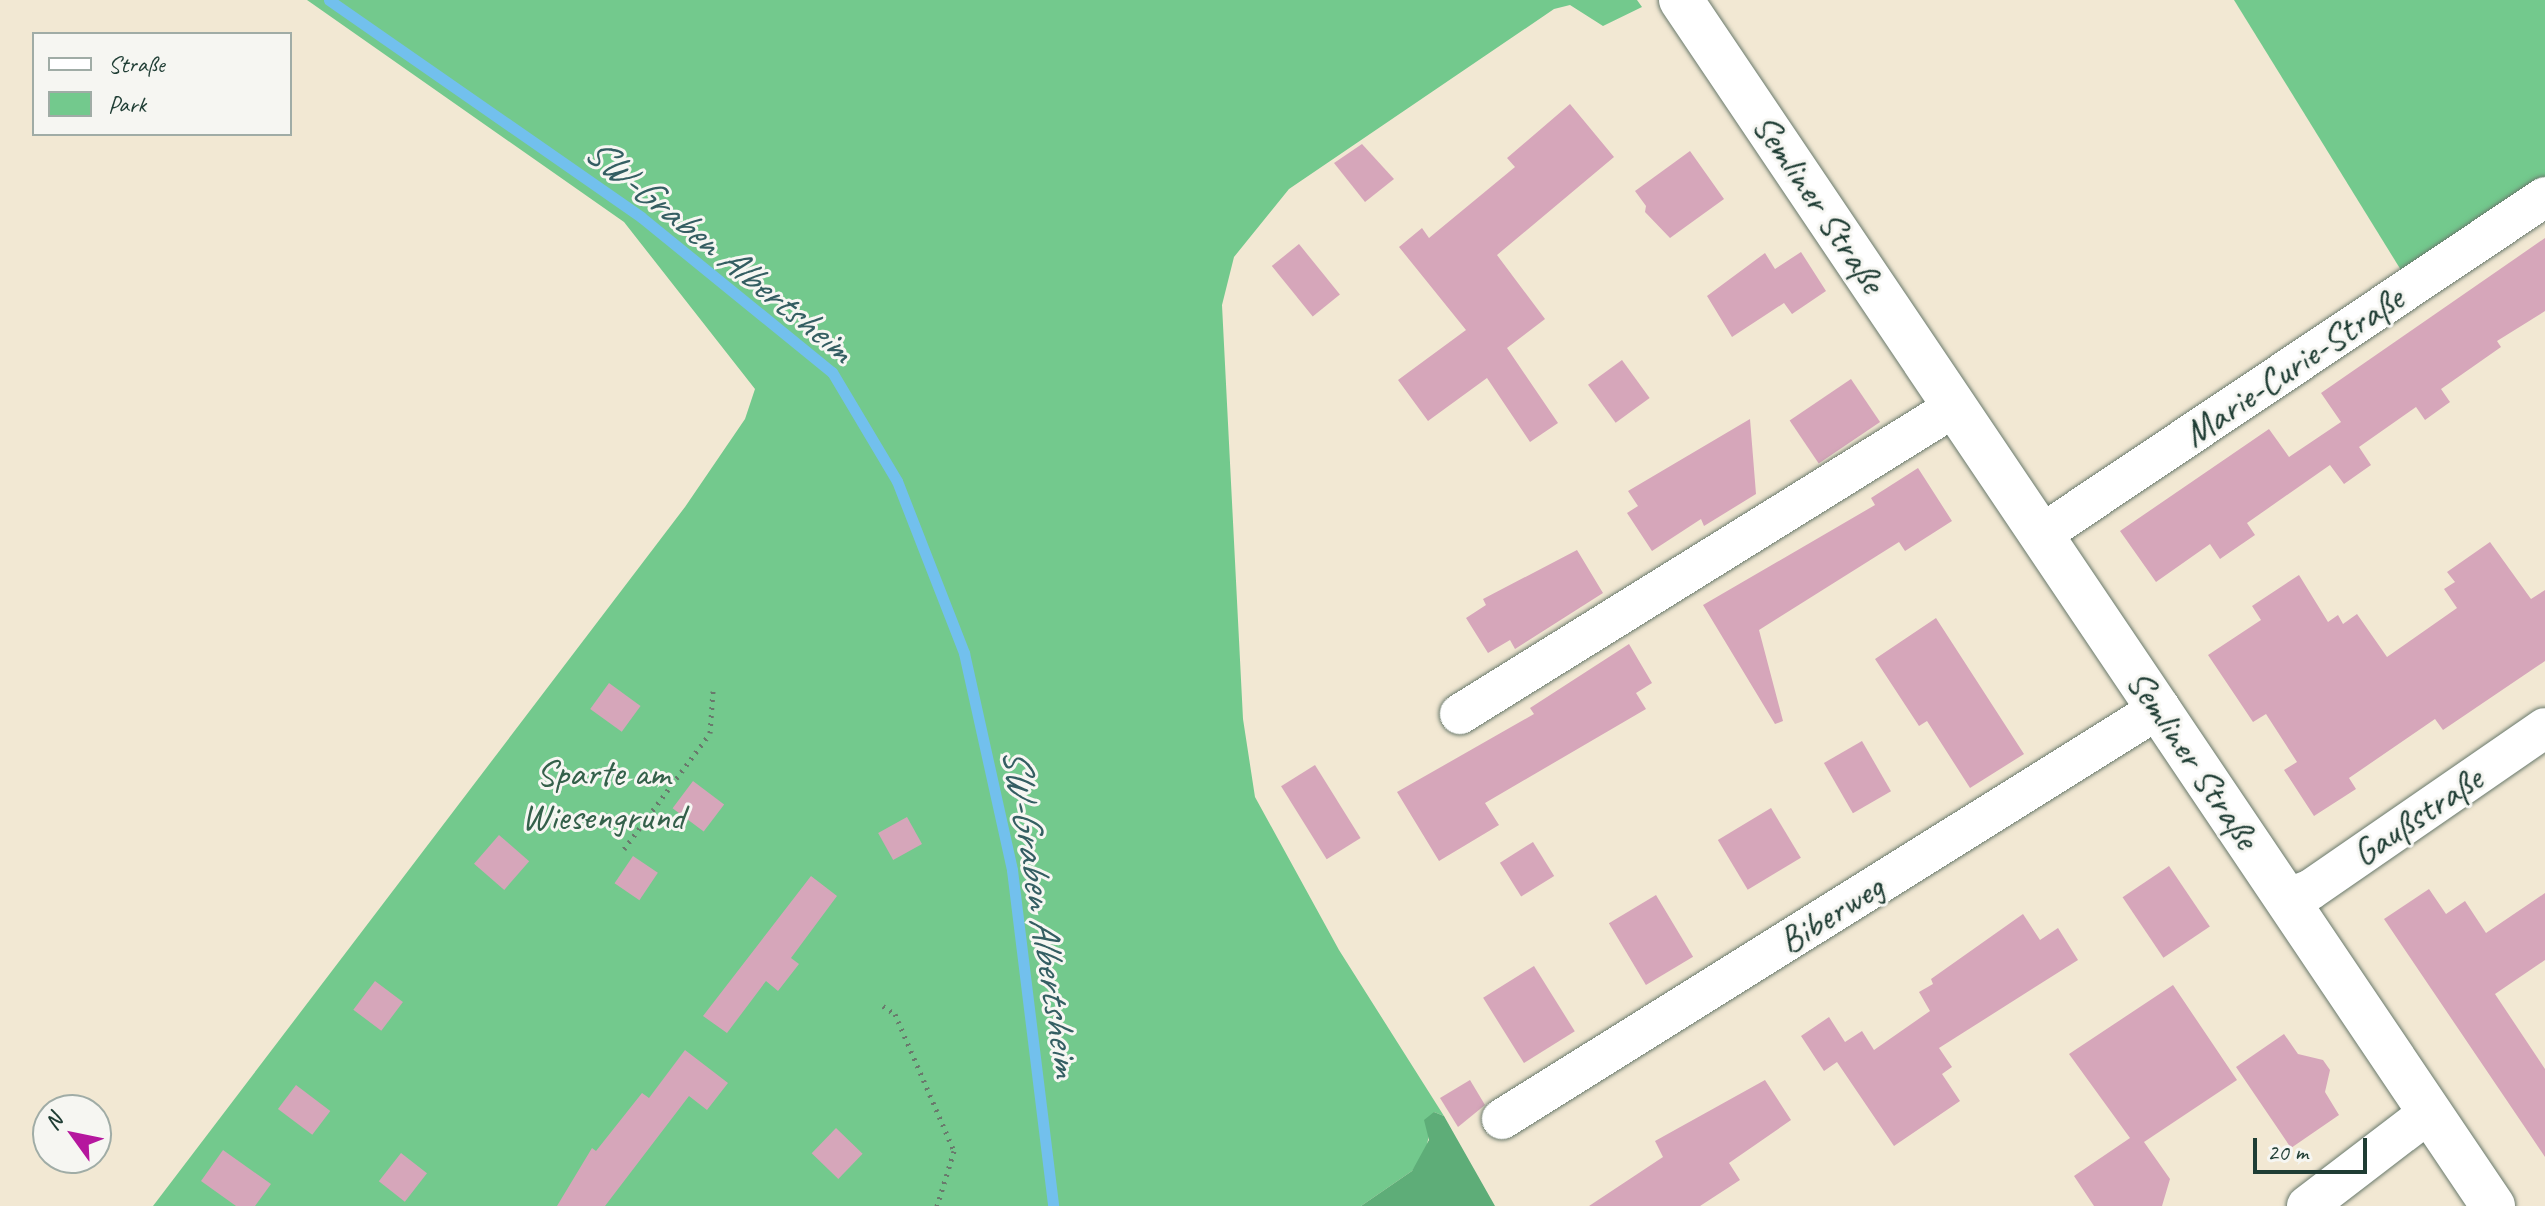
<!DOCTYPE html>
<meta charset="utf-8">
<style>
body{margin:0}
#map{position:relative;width:2545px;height:1206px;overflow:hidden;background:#f2e8d3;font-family:Caveat,sans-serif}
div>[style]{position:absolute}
.green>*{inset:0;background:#73c98d}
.forest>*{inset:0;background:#5ead78}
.stream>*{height:11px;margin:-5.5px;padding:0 5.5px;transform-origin:5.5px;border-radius:5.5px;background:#72c0ed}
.building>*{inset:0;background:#d6a6ba;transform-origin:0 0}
.path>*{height:5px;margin-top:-2.5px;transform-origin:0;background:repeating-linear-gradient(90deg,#69796c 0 2px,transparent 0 8px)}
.roads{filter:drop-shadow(0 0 2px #69796c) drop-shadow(0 0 2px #69796c)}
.street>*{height:40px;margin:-20px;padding:0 20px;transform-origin:20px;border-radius:20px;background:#fff}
.secondary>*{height:44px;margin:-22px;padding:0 22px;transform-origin:22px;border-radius:22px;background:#fff}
span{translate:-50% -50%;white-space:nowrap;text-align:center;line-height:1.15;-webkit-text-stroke:6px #f6f6f2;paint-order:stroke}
.street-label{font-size:38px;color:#1f3d34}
.park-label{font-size:38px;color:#34604a}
.water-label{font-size:40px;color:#345e62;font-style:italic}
.legend{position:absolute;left:32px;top:32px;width:260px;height:104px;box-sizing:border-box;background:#f6f6f2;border:2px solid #a0aca6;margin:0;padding:10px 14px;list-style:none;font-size:24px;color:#1f3d34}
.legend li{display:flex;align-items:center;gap:16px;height:40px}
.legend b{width:40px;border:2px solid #a0aca6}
.north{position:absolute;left:32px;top:1094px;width:80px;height:80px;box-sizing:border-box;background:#f6f6f2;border:2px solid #a0aca6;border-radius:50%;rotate:303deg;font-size:22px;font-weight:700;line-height:32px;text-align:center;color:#1f3d34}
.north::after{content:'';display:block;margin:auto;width:28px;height:36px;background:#b5179e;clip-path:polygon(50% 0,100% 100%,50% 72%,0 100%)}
.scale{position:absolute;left:2253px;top:1138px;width:114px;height:36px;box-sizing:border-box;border:4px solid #1f3d34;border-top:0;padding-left:10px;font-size:24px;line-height:28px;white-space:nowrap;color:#1f3d34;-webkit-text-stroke:6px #f6f6f2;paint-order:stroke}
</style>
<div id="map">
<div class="green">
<i style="clip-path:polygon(307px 0,1637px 0,1642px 7px,1603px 26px,1570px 5px,1554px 9px,1289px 189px,1234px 257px,1222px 305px,1243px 719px,1255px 797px,1339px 950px,1444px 1116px,1434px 1112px,1425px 1154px,1412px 1171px,1361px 1206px,153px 1206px,685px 507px,745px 419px,755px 389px,624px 222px)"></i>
<i style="clip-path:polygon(2234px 0,2545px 0,2545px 179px,2404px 275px)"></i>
</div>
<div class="forest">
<i style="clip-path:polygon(1434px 1112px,1444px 1116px,1495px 1206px,1361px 1206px,1412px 1171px,1429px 1140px,1424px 1120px)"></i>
</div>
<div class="stream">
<i style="left:329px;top:0;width:380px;rotate:34.8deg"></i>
<i style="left:641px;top:217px;width:246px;rotate:39.1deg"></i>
<i style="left:832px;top:372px;width:127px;rotate:59.2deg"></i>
<i style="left:897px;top:481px;width:185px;rotate:68.7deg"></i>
<i style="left:964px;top:653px;width:222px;rotate:77.5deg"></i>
<i style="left:1012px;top:870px;width:338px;rotate:83deg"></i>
</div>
<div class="building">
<i style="clip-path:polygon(1570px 104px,1614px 157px,1497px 255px,1545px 319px,1507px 348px,1558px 423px,1530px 442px,1487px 378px,1428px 421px,1398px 380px,1466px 330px,1399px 247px,1422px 228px,1429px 238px,1515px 167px,1507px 158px)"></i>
<i style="clip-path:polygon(1362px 144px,1394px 179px,1365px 202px,1334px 163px)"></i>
<i style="clip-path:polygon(1690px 151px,1724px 199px,1670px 238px,1645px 212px,1646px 206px,1635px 191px)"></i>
<i style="clip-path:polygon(2545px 238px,2545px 311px,2497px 341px,2501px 347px,2441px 389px,2450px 402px,2425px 420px,2416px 407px,2359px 447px,2371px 465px,2344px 484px,2330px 465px,2247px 523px,2255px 535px,2220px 559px,2210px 544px,2156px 582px,2120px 531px,2269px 429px,2289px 457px,2341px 422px,2321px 393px)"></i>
<i style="left:1299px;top:244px;width:65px;height:35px;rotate:51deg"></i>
<i style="clip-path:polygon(1801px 252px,1826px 291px,1792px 314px,1784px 303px,1732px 337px,1707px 296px,1765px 253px,1775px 269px)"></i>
<i style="left:1622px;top:360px;width:47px;height:42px;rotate:54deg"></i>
<i style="left:1851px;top:379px;width:52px;height:74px;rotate:56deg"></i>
<i style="clip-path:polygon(1750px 419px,1756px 494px,1704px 526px,1701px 519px,1652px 551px,1627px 513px,1638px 506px,1628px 491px)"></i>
<i style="clip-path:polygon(1918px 468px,1952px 521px,1905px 551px,1899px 542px,1759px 630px,1783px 721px,1775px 724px,1703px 605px,1875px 505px,1871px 498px)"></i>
<i style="clip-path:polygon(2490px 542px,2531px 599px,2545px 590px,2545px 661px,2443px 730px,2435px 719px,2349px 778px,2356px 789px,2314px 816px,2284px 770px,2297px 762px,2266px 714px,2253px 722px,2208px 655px,2261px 620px,2252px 606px,2299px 575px,2328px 622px,2338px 615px,2343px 624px,2357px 614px,2387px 657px,2457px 608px,2444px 589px,2455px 582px,2447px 572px)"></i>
<i style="clip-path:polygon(1577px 550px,1603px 593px,1515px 649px,1510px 640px,1488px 653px,1466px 618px,1486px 605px,1483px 599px)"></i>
<i style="clip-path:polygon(1936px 618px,2024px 754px,1970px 788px,1927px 721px,1919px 726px,1875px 659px)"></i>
<i style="clip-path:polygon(1629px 644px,1652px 683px,1636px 693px,1646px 709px,1485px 803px,1499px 825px,1439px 861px,1397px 792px,1534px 714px,1530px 708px)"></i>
<i style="left:609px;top:683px;width:39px;height:32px;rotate:36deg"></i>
<i style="left:1862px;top:741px;width:58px;height:44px;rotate:60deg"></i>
<i style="left:1315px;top:765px;width:86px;height:40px;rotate:58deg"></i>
<i style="left:693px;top:781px;width:39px;height:34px;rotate:37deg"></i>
<i style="left:1771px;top:808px;width:58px;height:62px;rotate:59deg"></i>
<i style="left:907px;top:817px;width:31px;height:33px;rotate:61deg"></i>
<i style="left:499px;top:835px;width:40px;height:38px;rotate:41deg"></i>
<i style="left:1533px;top:842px;width:40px;height:39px;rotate:58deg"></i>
<i style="left:633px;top:856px;width:30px;height:33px;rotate:34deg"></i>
<i style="left:2169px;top:866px;width:73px;height:56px;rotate:56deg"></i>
<i style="clip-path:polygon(811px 876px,837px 896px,791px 958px,799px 964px,778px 991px,766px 981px,727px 1033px,703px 1016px)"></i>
<i style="clip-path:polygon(2429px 889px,2446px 914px,2465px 901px,2486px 933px,2545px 893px,2545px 960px,2495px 994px,2545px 1069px,2545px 1157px,2384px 919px)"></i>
<i style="left:1656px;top:895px;width:72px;height:55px;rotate:59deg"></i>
<i style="clip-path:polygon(2023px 914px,2040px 940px,2058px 928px,2078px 960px,1939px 1048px,1952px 1067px,1942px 1074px,1960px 1101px,1894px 1146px,1837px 1062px,1824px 1071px,1801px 1036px,1829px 1017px,1845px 1042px,1862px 1031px,1874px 1050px,1930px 1011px,1919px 992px,1933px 984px,1931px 979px)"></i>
<i style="left:1534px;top:966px;width:77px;height:60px;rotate:58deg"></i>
<i style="left:375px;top:981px;width:35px;height:36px;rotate:37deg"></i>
<i style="clip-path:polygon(2173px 985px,2237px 1080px,2144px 1142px,2170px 1179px,2162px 1206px,2094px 1206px,2074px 1176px,2130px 1138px,2069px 1054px)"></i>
<i style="clip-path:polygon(2284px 1034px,2298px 1054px,2323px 1060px,2330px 1070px,2325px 1092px,2339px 1115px,2291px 1148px,2236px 1067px)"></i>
<i style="clip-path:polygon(685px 1050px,728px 1083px,707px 1110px,689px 1096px,605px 1206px,557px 1206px,592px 1148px,596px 1151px,642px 1093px,649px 1098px)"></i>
<i style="clip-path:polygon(1470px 1080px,1485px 1105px,1458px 1127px,1440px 1098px)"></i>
<i style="clip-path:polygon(1765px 1080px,1791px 1120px,1729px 1163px,1740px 1180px,1700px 1206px,1589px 1206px,1663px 1157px,1655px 1141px)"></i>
<i style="left:296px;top:1085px;width:43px;height:30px;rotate:37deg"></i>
<i style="left:836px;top:1128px;width:37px;height:35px;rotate:44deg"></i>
<i style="clip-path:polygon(223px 1150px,271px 1184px,255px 1206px,236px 1206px,201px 1181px)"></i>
<i style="left:401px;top:1153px;width:33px;height:36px;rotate:38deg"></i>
</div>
<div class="path">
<i style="left:624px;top:849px;width:144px;rotate:-53.4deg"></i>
<i style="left:710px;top:733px;width:42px;rotate:-85.9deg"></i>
<i style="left:883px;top:1006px;width:14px;rotate:34deg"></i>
<i style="left:895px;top:1014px;width:149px;rotate:66.7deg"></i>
<i style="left:954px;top:1151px;width:58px;rotate:107.2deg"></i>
</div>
<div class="roads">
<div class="street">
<i style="left:2042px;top:534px;width:605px;rotate:-33.82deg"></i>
<i style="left:1460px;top:714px;width:584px;rotate:-31.84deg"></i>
<i style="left:2286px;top:899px;width:26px;rotate:-21deg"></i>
<i style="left:2310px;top:890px;width:285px;rotate:-34.6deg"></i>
<i style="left:1502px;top:1119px;width:776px;rotate:-31.99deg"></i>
<i style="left:2307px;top:1206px;width:155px;rotate:-37.4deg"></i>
</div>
<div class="secondary">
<i style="left:1681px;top:0;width:1454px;rotate:56.05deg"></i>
</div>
</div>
<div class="street-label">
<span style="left:1819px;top:203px;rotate:56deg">Semliner Straße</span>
<span style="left:2293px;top:366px;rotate:-34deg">Marie-Curie-Straße</span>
<span style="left:2193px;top:759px;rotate:56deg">Semliner Straße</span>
<span style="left:2417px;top:816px;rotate:-34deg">Gaußstraße</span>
<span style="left:1831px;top:914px;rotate:-32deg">Biberweg</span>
</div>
<div class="park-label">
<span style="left:603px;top:795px">Sparte am<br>Wiesengrund</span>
</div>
<div class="water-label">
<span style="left:719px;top:249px;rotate:39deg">SW-Graben Albertsheim</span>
<span style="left:1042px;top:911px;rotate:81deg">SW-Graben Albertsheim</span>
</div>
<ul class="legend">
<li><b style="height:10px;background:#fff"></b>Straße</li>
<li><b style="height:22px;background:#73c98d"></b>Park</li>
</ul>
<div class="north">N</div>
<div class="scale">20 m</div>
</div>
